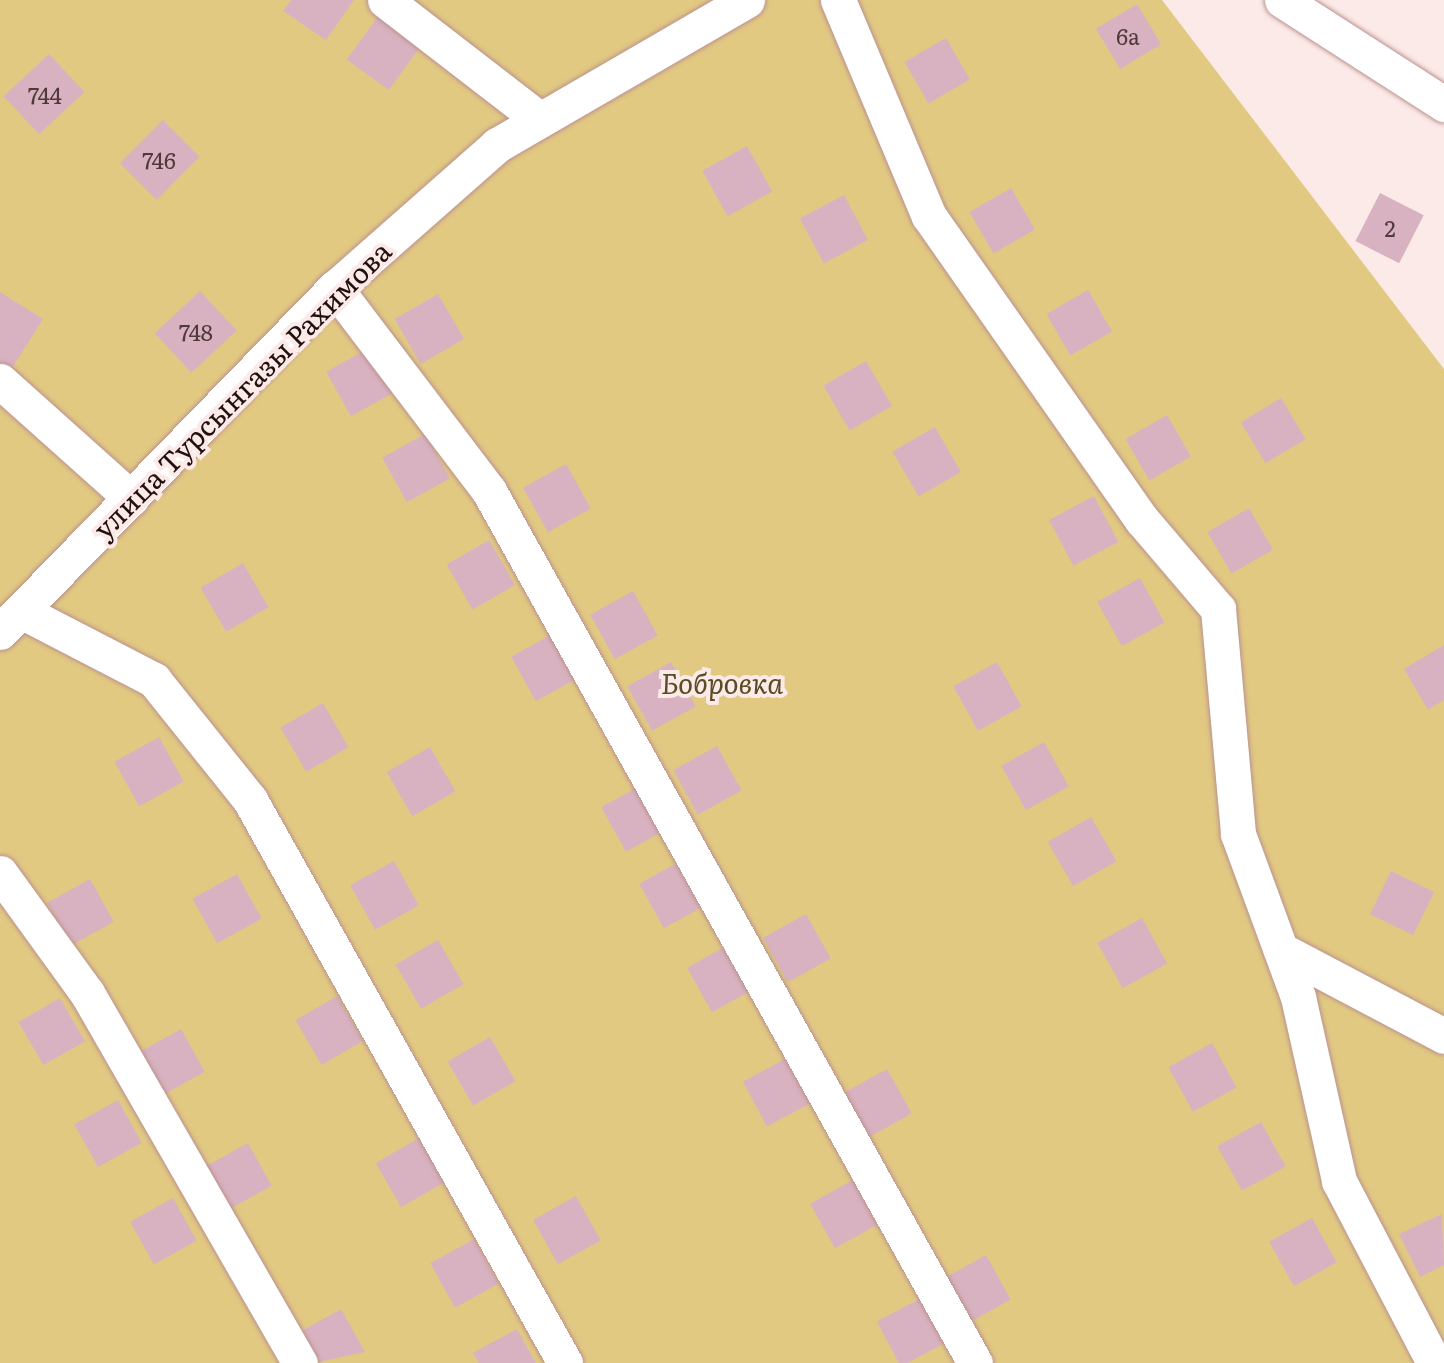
<!DOCTYPE html>
<meta charset="utf-8">
<style>
body{margin:0}
#map{position:relative;width:1444px;height:1363px;overflow:hidden;background:#fceae8;font-family:Literata,serif}
div>[style]{position:absolute}
.green>*{inset:0;background:#e2c982}
.building>*{inset:0;background:#d9b2c1;transform-origin:0 0}
.roads{filter:drop-shadow(0 0 2px #bb928e) drop-shadow(0 0 2px #bb928e)}
.minor>*{height:35px;margin:-17.5px;padding:0 17.5px;transform-origin:17.5px;border-radius:17.5px;background:#fff}
span{translate:-50% -50%;white-space:nowrap;text-align:center;line-height:1.15;-webkit-text-stroke:8px #fceae8;paint-order:stroke}
.number-label{font-size:22px;color:#4e393c}
.number-label span{-webkit-text-stroke-width:0}
.street-label{font-size:28px;color:#201110}
.park-label{font-size:28px;color:#5a4d25;font-style:italic}
</style>
<div id="map">
<div class="green">
<i style="clip-path:polygon(0 0,1162px 0,1444px 369px,1444px 1363px,0 1363px)"></i>
</div>
<div class="building">
<i style="clip-path:polygon(291px 0,354px 0,326px 40px,283px 11px)"></i>
<i style="left:1137px;top:4px;width:47px;height:48px;rotate:59deg"></i>
<i style="left:379px;top:15px;width:52px;height:55px;rotate:36deg"></i>
<i style="left:946px;top:38px;width:48px;height:48px;rotate:60deg"></i>
<i style="left:49px;top:54px;width:52px;height:62px;rotate:47deg"></i>
<i style="left:163px;top:120px;width:52px;height:61px;rotate:45deg"></i>
<i style="left:747px;top:146px;width:52px;height:51px;rotate:61deg"></i>
<i style="left:1011px;top:188px;width:48px;height:48px;rotate:60deg"></i>
<i style="left:1380px;top:193px;width:49px;height:54px;rotate:27deg"></i>
<i style="left:844px;top:195px;width:51px;height:50px;rotate:62deg"></i>
<i style="left:1088px;top:290px;width:48px;height:48px;rotate:60deg"></i>
<i style="left:200px;top:291px;width:54px;height:62px;rotate:47deg"></i>
<i style="clip-path:polygon(0 292px,43px 319px,11px 370px,0 363px)"></i>
<i style="left:438px;top:294px;width:52px;height:50px;rotate:60deg"></i>
<i style="left:369px;top:348px;width:51px;height:49px;rotate:61deg"></i>
<i style="left:866px;top:361px;width:52px;height:49px;rotate:60deg"></i>
<i style="left:1281px;top:398px;width:48px;height:47px;rotate:59deg"></i>
<i style="left:1167px;top:415px;width:48px;height:48px;rotate:60deg"></i>
<i style="left:935px;top:427px;width:52px;height:49px;rotate:60deg"></i>
<i style="left:425px;top:434px;width:51px;height:49px;rotate:61deg"></i>
<i style="left:566px;top:464px;width:51px;height:49px;rotate:61deg"></i>
<i style="left:1094px;top:496px;width:52px;height:51px;rotate:62deg"></i>
<i style="left:1249px;top:508px;width:48px;height:48px;rotate:60deg"></i>
<i style="left:489px;top:540px;width:52px;height:49px;rotate:60deg"></i>
<i style="left:243px;top:563px;width:51px;height:49px;rotate:60deg"></i>
<i style="left:1140px;top:578px;width:51px;height:49px;rotate:61deg"></i>
<i style="left:633px;top:591px;width:51px;height:49px;rotate:61deg"></i>
<i style="left:554px;top:633px;width:51px;height:49px;rotate:61deg"></i>
<i style="clip-path:polygon(1444px 645px,1444px 700px,1428px 710px,1404px 669px)"></i>
<i style="left:671px;top:662px;width:51px;height:50px;rotate:61deg"></i>
<i style="left:997px;top:662px;width:51px;height:50px;rotate:61deg"></i>
<i style="left:323px;top:703px;width:51px;height:49px;rotate:60deg"></i>
<i style="left:159px;top:737px;width:51px;height:51px;rotate:61deg"></i>
<i style="left:1044px;top:742px;width:51px;height:49px;rotate:61deg"></i>
<i style="left:717px;top:746px;width:51px;height:50px;rotate:61deg"></i>
<i style="left:430px;top:747px;width:51px;height:50px;rotate:60deg"></i>
<i style="left:645px;top:783px;width:51px;height:50px;rotate:61deg"></i>
<i style="left:1091px;top:817px;width:51px;height:50px;rotate:60deg"></i>
<i style="left:682px;top:860px;width:51px;height:49px;rotate:61deg"></i>
<i style="left:394px;top:861px;width:51px;height:50px;rotate:61deg"></i>
<i style="left:1391px;top:871px;width:48px;height:48px;rotate:26deg"></i>
<i style="left:237px;top:874px;width:51px;height:51px;rotate:61deg"></i>
<i style="left:90px;top:879px;width:49px;height:49px;rotate:61deg"></i>
<i style="left:806px;top:914px;width:51px;height:49px;rotate:61deg"></i>
<i style="left:1142px;top:918px;width:52px;height:51px;rotate:61deg"></i>
<i style="left:438px;top:940px;width:51px;height:49px;rotate:60deg"></i>
<i style="left:730px;top:944px;width:51px;height:49px;rotate:61deg"></i>
<i style="left:337px;top:996px;width:52px;height:48px;rotate:60deg"></i>
<i style="left:60px;top:998px;width:50px;height:48px;rotate:60deg"></i>
<i style="left:181px;top:1029px;width:49px;height:50px;rotate:61deg"></i>
<i style="left:490px;top:1037px;width:51px;height:49px;rotate:60deg"></i>
<i style="left:1212px;top:1043px;width:51px;height:50px;rotate:61deg"></i>
<i style="left:787px;top:1058px;width:51px;height:50px;rotate:62deg"></i>
<i style="left:887px;top:1069px;width:51px;height:49px;rotate:61deg"></i>
<i style="left:118px;top:1100px;width:49px;height:50px;rotate:61deg"></i>
<i style="left:1261px;top:1122px;width:51px;height:50px;rotate:61deg"></i>
<i style="left:419px;top:1138px;width:51px;height:50px;rotate:60deg"></i>
<i style="left:248px;top:1143px;width:49px;height:49px;rotate:61deg"></i>
<i style="left:853px;top:1180px;width:51px;height:49px;rotate:61deg"></i>
<i style="left:576px;top:1196px;width:51px;height:49px;rotate:61deg"></i>
<i style="left:173px;top:1198px;width:49px;height:49px;rotate:61deg"></i>
<i style="clip-path:polygon(1442px 1214px,1444px 1265px,1420px 1277px,1399px 1234px)"></i>
<i style="left:1312px;top:1218px;width:51px;height:49px;rotate:61deg"></i>
<i style="left:474px;top:1239px;width:51px;height:50px;rotate:61deg"></i>
<i style="left:986px;top:1255px;width:51px;height:49px;rotate:61deg"></i>
<i style="left:921px;top:1298px;width:51px;height:50px;rotate:62deg"></i>
<i style="clip-path:polygon(341px 1309px,365px 1352px,314px 1363px,298px 1333px)"></i>
<i style="clip-path:polygon(517px 1329px,536px 1363px,479px 1363px,473px 1353px)"></i>
</div>
<div class="roads">
<div class="minor">
<i style="left:385px;top:0;width:195px;rotate:37.7deg"></i>
<i style="left:838px;top:0;width:234px;rotate:67.2deg"></i>
<i style="left:929px;top:216px;width:371px;rotate:55deg"></i>
<i style="left:1142px;top:520px;width:117px;rotate:49.5deg"></i>
<i style="left:1218px;top:609px;width:226px;rotate:84.9deg"></i>
<i style="left:1238px;top:834px;width:174px;rotate:69.8deg"></i>
<i style="left:1298px;top:997px;width:189px;rotate:77.4deg"></i>
<i style="left:1339px;top:1181px;width:205px;rotate:62.4deg"></i>
<i style="left:1282px;top:0;width:193px;rotate:32.7deg"></i>
<i style="left:335px;top:288px;width:255px;rotate:52.8deg"></i>
<i style="left:489px;top:491px;width:998px;rotate:60.87deg"></i>
<i style="left:0;top:381px;width:176px;rotate:41.8deg"></i>
<i style="left:21px;top:611px;width:150px;rotate:27.4deg"></i>
<i style="left:154px;top:680px;width:154px;rotate:51.3deg"></i>
<i style="left:250px;top:800px;width:645px;rotate:60.77deg"></i>
<i style="left:0;top:632px;width:480px;rotate:-45.8deg"></i>
<i style="left:335px;top:288px;width:216px;rotate:-41.4deg"></i>
<i style="left:497px;top:145px;width:289px;rotate:-30.1deg"></i>
<i style="left:0;top:873px;width:148px;rotate:54.1deg"></i>
<i style="left:87px;top:993px;width:427px;rotate:60.1deg"></i>
<i style="left:1281px;top:950px;width:184px;rotate:27.8deg"></i>
</div>
</div>
<div class="number-label">
<span style="left:1128px;top:36px">6а</span>
<span style="left:45px;top:95px">744</span>
<span style="left:159px;top:160px">746</span>
<span style="left:1390px;top:228px">2</span>
<span style="left:196px;top:332px">748</span>
</div>
<div class="street-label">
<span style="left:241px;top:389px;rotate:-45deg">улица Турсынгазы Рахимова</span>
</div>
<div class="park-label">
<span style="left:722px;top:682px">Бобровка</span>
</div>
</div>
